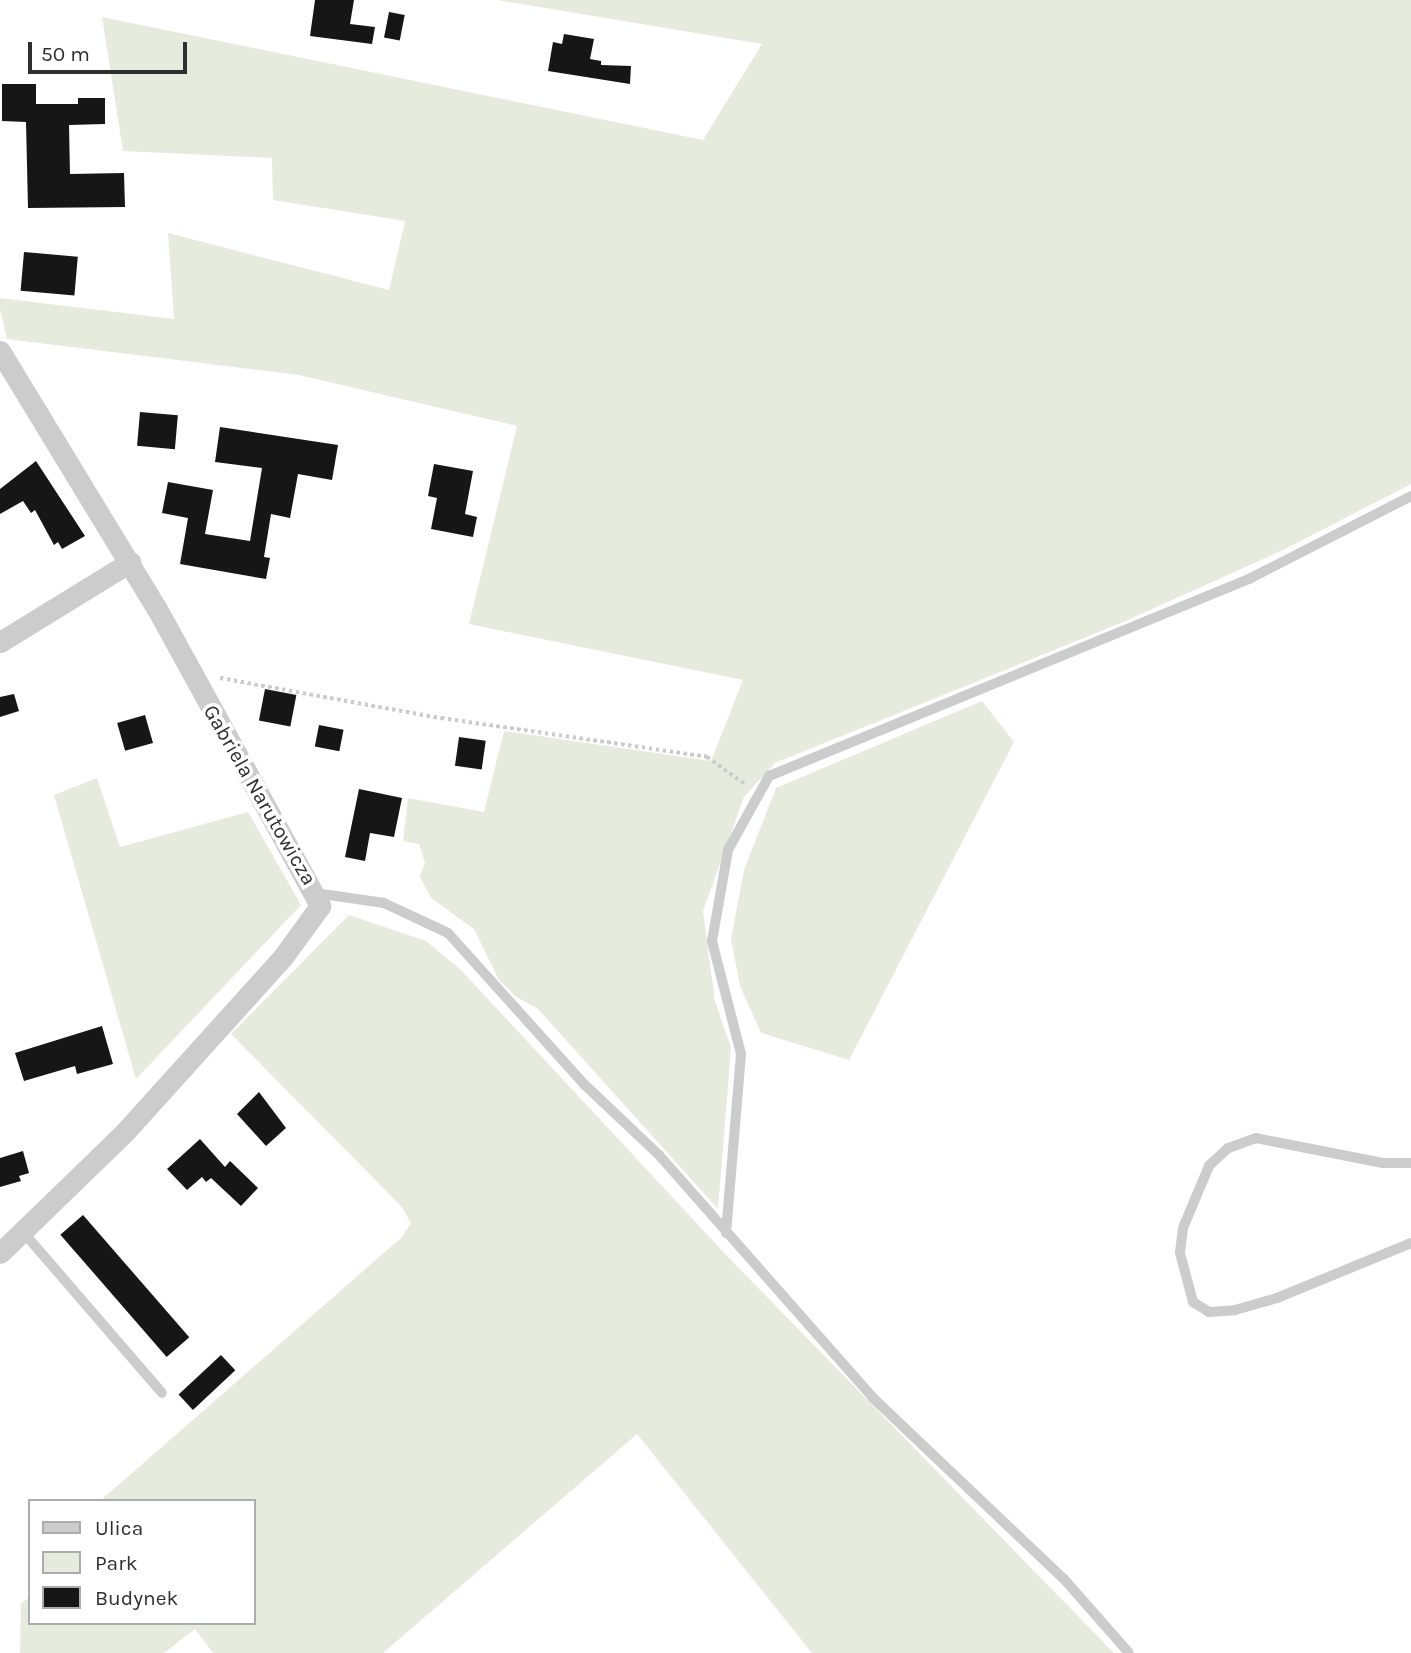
<!DOCTYPE html>
<style>
body{margin:0}
#map{position:relative;width:1411px;height:1653px;overflow:hidden;background:#fff;font-family:Karla,sans-serif}
div>[style]{position:absolute}
.green>*{inset:0;background:#e7ebdd}
.building>*{inset:0;background:#161616;transform-origin:0 0}
.path>*{height:3.5px;margin-top:-1.75px;transform-origin:0;background:repeating-linear-gradient(90deg,#ccc 0 3.5px,transparent 0 7px)}
.service>*{height:10px;margin:-5px;padding:0 5px;transform-origin:5px;border-radius:5px;background:#ccc}
.minor>*{height:21px;margin:-10.5px;padding:0 10.5px;transform-origin:10.5px;border-radius:10.5px;background:#ccc}
span{translate:-50% -50%;white-space:nowrap;text-align:center;line-height:1.15;-webkit-text-stroke:7px #fff;paint-order:stroke}
.street-label{font-size:21px;color:#2f2f2f}
.legend{position:absolute;left:28px;top:1499px;width:228px;height:126px;box-sizing:border-box;background:#fff;border:2px solid #acacac;margin:0;padding:9px 12px;list-style:none;font-size:21px;color:#2f2f2f}
.legend li{display:flex;align-items:center;gap:14px;height:35px}
.legend b{width:35px;border:2px solid #acacac}
.scale{position:absolute;left:28px;top:42px;width:159px;height:32px;box-sizing:border-box;border:4px solid #2f2f2f;border-top:0;padding-left:9px;font-size:21px;line-height:24px;white-space:nowrap;color:#2f2f2f;-webkit-text-stroke:5px #fff;paint-order:stroke}
</style>
<div id="map">
<div class="green">
<i style="clip-path:polygon(497px 0,1411px 0,1411px 484px,1283px 550px,1121px 623px,775px 763px,744px 797px,703px 911px,715px 1001px,731px 1048px,718px 1209px,538px 1009px,515px 996px,499px 980px,474px 929px,431px 898px,420px 877px,425px 863px,419px 844px,403px 841px,408px 798px,484px 812px,504px 731px,711px 761px,743px 680px,469px 624px,517px 426px,299px 375px,7px 339px,0 309px,0 298px,174px 319px,168px 233px,389px 290px,405px 221px,273px 200px,272px 158px,123px 151px,102px 17px,703px 140px,762px 44px)"></i>
<i style="clip-path:polygon(982px 701px,1014px 742px,849px 1060px,761px 1033px,740px 986px,731px 939px,744px 870px,776px 788px)"></i>
<i style="clip-path:polygon(97px 778px,120px 847px,248px 812px,301px 905px,136px 1079px,54px 795px)"></i>
<i style="clip-path:polygon(349px 915px,426px 941px,460px 969px,729px 1258px,1114px 1653px,812px 1653px,637px 1434px,383px 1653px,213px 1653px,195px 1629px,164px 1653px,20px 1653px,21px 1603px,30px 1597px,30px 1623px,254px 1623px,254px 1501px,100px 1501px,402px 1237px,411px 1223px,401px 1206px,231px 1034px)"></i>
</div>
<div class="building">
<i style="clip-path:polygon(315px 0,354px 0,350px 24px,375px 27px,372px 44px,310px 36px)"></i>
<i style="left:389px;top:12px;width:16px;height:26px;rotate:11deg"></i>
<i style="clip-path:polygon(564px 34px,594px 39px,590px 59px,601px 61px,601px 65px,631px 66px,630px 84px,548px 71px,553px 42px,562px 44px)"></i>
<i style="clip-path:polygon(2px 84px,36px 84px,36px 104px,78px 104px,78px 98px,105px 98px,105px 124px,69px 125px,70px 174px,124px 173px,125px 207px,28px 208px,26px 122px,2px 121px)"></i>
<i style="left:24px;top:252px;width:54px;height:39px;rotate:5deg"></i>
<i style="left:140px;top:412px;width:38px;height:34px;rotate:5deg"></i>
<i style="clip-path:polygon(220px 427px,338px 445px,332px 480px,298px 474px,290px 518px,271px 514px,264px 557px,270px 558px,266px 579px,180px 564px,188px 518px,162px 513px,168px 482px,213px 490px,205px 534px,250px 541px,262px 468px,215px 462px)"></i>
<i style="clip-path:polygon(36px 461px,85px 536px,62px 549px,58px 542px,54px 545px,35px 510px,31px 513px,23px 501px,0 514px,0 489px)"></i>
<i style="clip-path:polygon(434px 464px,473px 471px,465px 514px,477px 517px,473px 537px,431px 529px,437px 498px,428px 496px)"></i>
<i style="left:265px;top:689px;width:32px;height:32px;rotate:11deg"></i>
<i style="clip-path:polygon(14px 694px,19px 711px,0 717px,0 697px)"></i>
<i style="left:145px;top:715px;width:29px;height:29px;rotate:74deg"></i>
<i style="left:319px;top:725px;width:25px;height:22px;rotate:11deg"></i>
<i style="left:459px;top:737px;width:27px;height:29px;rotate:8deg"></i>
<i style="clip-path:polygon(359px 789px,402px 798px,394px 837px,370px 833px,365px 861px,345px 857px)"></i>
<i style="clip-path:polygon(102px 1026px,113px 1064px,77px 1074px,75px 1066px,24px 1081px,15px 1053px)"></i>
<i style="clip-path:polygon(259px 1092px,286px 1128px,266px 1146px,237px 1114px)"></i>
<i style="clip-path:polygon(200px 1139px,225px 1167px,230px 1161px,258px 1188px,241px 1206px,211px 1178px,206px 1182px,202px 1177px,187px 1190px,167px 1169px)"></i>
<i style="clip-path:polygon(23px 1151px,29px 1173px,19px 1176px,21px 1181px,0 1187px,0 1158px)"></i>
<i style="left:83px;top:1215px;width:162px;height:30px;rotate:49deg"></i>
<i style="left:221px;top:1355px;width:21px;height:58px;rotate:47deg"></i>
</div>
<div class="path">
<i style="left:220px;top:678px;width:225px;rotate:10.3deg"></i>
<i style="left:441px;top:718px;width:269px;rotate:8.3deg"></i>
<i style="left:707px;top:757px;width:48px;rotate:35.7deg"></i>
</div>
<div class="service">
<i style="left:315px;top:893px;width:70px;rotate:8.2deg"></i>
<i style="left:384px;top:903px;width:71px;rotate:25.1deg"></i>
<i style="left:448px;top:933px;width:205px;rotate:48deg"></i>
<i style="left:585px;top:1085px;width:102px;rotate:43.4deg"></i>
<i style="left:659px;top:1155px;width:322px;rotate:48.6deg"></i>
<i style="left:872px;top:1397px;width:265px;rotate:43.5deg"></i>
<i style="left:1064px;top:1579px;width:98px;rotate:48.7deg"></i>
<i style="left:1411px;top:1163px;width:28px;rotate:180deg"></i>
<i style="left:1383px;top:1163px;width:129px;rotate:-168.9deg"></i>
<i style="left:1256px;top:1138px;width:30px;rotate:160deg"></i>
<i style="left:1228px;top:1148px;width:26px;rotate:137deg"></i>
<i style="left:1209px;top:1166px;width:67px;rotate:112.8deg"></i>
<i style="left:1183px;top:1228px;width:25px;rotate:97deg"></i>
<i style="left:1180px;top:1253px;width:51px;rotate:75.1deg"></i>
<i style="left:1193px;top:1302px;width:19px;rotate:32deg"></i>
<i style="left:1209px;top:1312px;width:26px;rotate:-4deg"></i>
<i style="left:1235px;top:1310px;width:44px;rotate:-15.9deg"></i>
<i style="left:1277px;top:1298px;width:145px;rotate:-22.3deg"></i>
<i style="left:24px;top:1233px;width:211px;rotate:49.2deg"></i>
<i style="left:726px;top:1233px;width:180px;rotate:-85.2deg"></i>
<i style="left:741px;top:1054px;width:117px;rotate:-104.4deg"></i>
<i style="left:712px;top:941px;width:92px;rotate:-80deg"></i>
<i style="left:728px;top:850px;width:85px;rotate:-61deg"></i>
<i style="left:769px;top:776px;width:519px;rotate:-22.31deg"></i>
<i style="left:1249px;top:579px;width:182px;rotate:-27.1deg"></i>
</div>
<div class="minor">
<i style="left:0;top:351px;width:302px;rotate:58.7deg"></i>
<i style="left:157px;top:609px;width:339px;rotate:61.2deg"></i>
<i style="left:320px;top:906px;width:63px;rotate:126deg"></i>
<i style="left:283px;top:957px;width:234px;rotate:132.1deg"></i>
<i style="left:126px;top:1131px;width:175px;rotate:135.9deg"></i>
<i style="left:0;top:642px;width:153px;rotate:-31.6deg"></i>
</div>
<div class="street-label">
<span style="left:260px;top:795px;rotate:60deg">Gabriela Narutowicza</span>
</div>
<ul class="legend">
<li><b style="height:9px;background:#ccc"></b>Ulica</li>
<li><b style="height:19px;background:#e7ebdd"></b>Park</li>
<li><b style="height:19px;background:#161616"></b>Budynek</li>
</ul>
<div class="scale">50 m</div>
</div>
